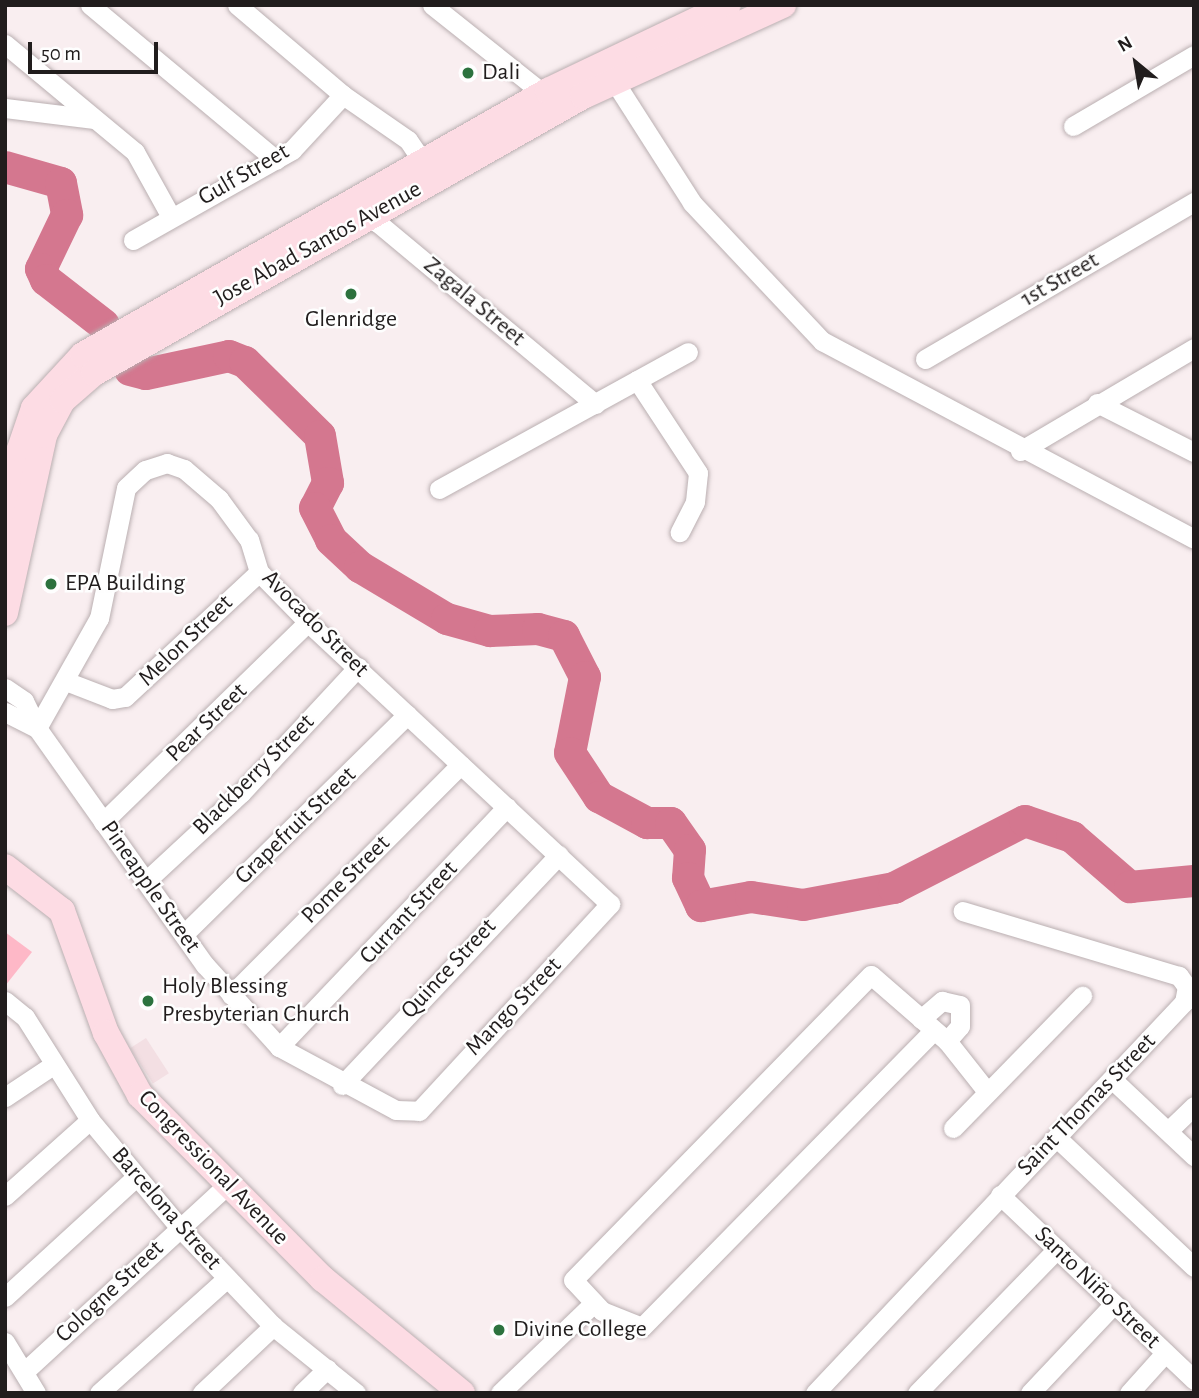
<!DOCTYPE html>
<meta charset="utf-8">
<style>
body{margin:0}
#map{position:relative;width:1199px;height:1398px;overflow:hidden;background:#f9eef0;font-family:"Alegreya Sans",sans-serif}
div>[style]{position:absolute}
.built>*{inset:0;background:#f3dfe3;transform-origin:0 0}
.green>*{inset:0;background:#feb8c7}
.river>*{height:32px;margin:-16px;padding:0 16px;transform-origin:16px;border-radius:16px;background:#d4778f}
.roads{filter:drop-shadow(0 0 2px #baafb1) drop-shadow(0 0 2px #baafb1)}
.street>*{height:19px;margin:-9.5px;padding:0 9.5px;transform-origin:9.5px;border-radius:9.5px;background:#fff}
.secondary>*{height:26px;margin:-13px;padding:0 13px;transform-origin:13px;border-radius:13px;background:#fddce4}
.dots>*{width:19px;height:19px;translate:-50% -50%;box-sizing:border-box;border:4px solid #fefefe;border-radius:50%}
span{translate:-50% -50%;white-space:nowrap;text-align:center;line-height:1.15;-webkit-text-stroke:5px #fefefe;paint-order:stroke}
.poi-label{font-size:24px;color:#211d1d}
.left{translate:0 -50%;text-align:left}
.street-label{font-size:24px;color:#211d1d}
.frame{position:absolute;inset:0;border:7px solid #211d1d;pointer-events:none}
.north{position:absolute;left:1101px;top:28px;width:70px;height:70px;-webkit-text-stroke:5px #fefefe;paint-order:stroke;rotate:330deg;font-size:19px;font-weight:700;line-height:28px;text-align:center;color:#211d1d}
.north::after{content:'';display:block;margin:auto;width:24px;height:32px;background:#211d1d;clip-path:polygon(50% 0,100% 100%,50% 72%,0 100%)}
.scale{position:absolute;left:28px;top:42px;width:130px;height:32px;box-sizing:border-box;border:4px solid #211d1d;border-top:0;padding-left:9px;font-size:21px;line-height:24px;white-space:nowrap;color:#211d1d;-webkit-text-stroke:5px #fefefe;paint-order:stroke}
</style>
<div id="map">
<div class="built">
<i style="left:146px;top:1038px;width:42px;height:19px;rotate:57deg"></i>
</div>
<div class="green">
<i style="clip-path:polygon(5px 932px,32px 952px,5px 986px)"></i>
</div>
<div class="river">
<i style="left:5px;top:167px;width:58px;rotate:15.9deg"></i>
<i style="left:61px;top:183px;width:33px;rotate:79deg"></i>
<i style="left:67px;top:215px;width:60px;rotate:115.7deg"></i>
<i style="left:41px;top:269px;width:12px;rotate:66deg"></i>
<i style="left:46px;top:280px;width:73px;rotate:37.8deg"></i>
<i style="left:130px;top:370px;width:16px;rotate:14deg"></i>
<i style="left:146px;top:374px;width:85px;rotate:-12.2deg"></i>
<i style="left:229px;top:356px;width:17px;rotate:21deg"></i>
<i style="left:245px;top:362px;width:105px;rotate:44.6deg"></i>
<i style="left:320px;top:436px;width:48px;rotate:80.3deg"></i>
<i style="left:328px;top:483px;width:28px;rotate:117deg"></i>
<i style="left:315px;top:508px;width:36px;rotate:63deg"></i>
<i style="left:331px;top:540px;width:40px;rotate:43deg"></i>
<i style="left:360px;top:567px;width:101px;rotate:30.9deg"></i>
<i style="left:447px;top:619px;width:45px;rotate:15.6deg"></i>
<i style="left:490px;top:631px;width:48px;rotate:-2.4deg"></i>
<i style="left:538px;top:629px;width:27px;rotate:15deg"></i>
<i style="left:564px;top:636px;width:46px;rotate:62.9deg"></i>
<i style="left:585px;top:677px;width:77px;rotate:101.2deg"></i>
<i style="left:570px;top:753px;width:53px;rotate:56.6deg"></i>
<i style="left:599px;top:797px;width:55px;rotate:28.4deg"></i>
<i style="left:647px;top:823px;width:24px"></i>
<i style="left:671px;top:823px;width:33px;rotate:55deg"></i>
<i style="left:690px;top:850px;width:28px;rotate:94deg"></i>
<i style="left:688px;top:878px;width:31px;rotate:65deg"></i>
<i style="left:701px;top:906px;width:51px;rotate:-10.2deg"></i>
<i style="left:751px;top:897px;width:53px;rotate:8.7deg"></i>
<i style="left:803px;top:905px;width:93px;rotate:-10.6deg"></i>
<i style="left:894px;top:888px;width:147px;rotate:-27.1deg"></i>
<i style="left:1025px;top:821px;width:50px;rotate:18.8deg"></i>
<i style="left:1072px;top:837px;width:77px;rotate:40.8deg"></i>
<i style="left:1130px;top:887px;width:64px;rotate:-5.4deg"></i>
</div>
<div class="roads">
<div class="street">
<i style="left:90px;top:5px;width:242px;rotate:39.8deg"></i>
<i style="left:237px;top:5px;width:139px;rotate:40.3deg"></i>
<i style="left:343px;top:95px;width:79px;rotate:34.7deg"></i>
<i style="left:408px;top:140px;width:40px;rotate:56deg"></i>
<i style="left:432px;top:5px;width:156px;rotate:38.5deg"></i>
<i style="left:5px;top:44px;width:169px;rotate:39.7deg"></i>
<i style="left:135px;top:152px;width:74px;rotate:61deg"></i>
<i style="left:609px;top:73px;width:154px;rotate:57.4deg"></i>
<i style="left:692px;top:203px;width:190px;rotate:46.7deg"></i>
<i style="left:822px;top:341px;width:421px;rotate:28deg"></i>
<i style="left:5px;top:108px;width:90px;rotate:7deg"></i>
<i style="left:1073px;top:126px;width:140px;rotate:-30.4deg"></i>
<i style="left:367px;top:205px;width:21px;rotate:59deg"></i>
<i style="left:378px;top:223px;width:283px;rotate:39.8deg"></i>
<i style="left:133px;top:240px;width:183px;rotate:-29.5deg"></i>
<i style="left:292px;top:150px;width:75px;rotate:-47.2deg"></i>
<i style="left:925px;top:359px;width:311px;rotate:-30.3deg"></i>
<i style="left:637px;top:380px;width:111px;rotate:56.7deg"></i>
<i style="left:698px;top:473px;width:29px;rotate:96deg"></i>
<i style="left:695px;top:502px;width:34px;rotate:117deg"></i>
<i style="left:1097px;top:403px;width:109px;rotate:26.8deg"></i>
<i style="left:1020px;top:451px;width:202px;rotate:-30.6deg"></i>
<i style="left:439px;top:489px;width:284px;rotate:-28.8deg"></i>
<i style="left:68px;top:682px;width:47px;rotate:21.1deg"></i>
<i style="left:112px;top:699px;width:13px;rotate:-9deg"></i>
<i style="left:125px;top:697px;width:183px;rotate:-43deg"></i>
<i style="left:5px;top:688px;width:23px;rotate:34deg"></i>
<i style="left:24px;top:701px;width:30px;rotate:64deg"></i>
<i style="left:37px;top:728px;width:291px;rotate:54.7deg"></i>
<i style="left:205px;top:965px;width:110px;rotate:47.9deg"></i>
<i style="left:279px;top:1047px;width:133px;rotate:28.3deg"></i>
<i style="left:396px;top:1110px;width:23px;rotate:2deg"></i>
<i style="left:419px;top:1111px;width:282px;rotate:-47.3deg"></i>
<i style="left:610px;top:904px;width:413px;rotate:-137deg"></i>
<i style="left:308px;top:622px;width:70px;rotate:-134.4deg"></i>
<i style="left:259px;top:572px;width:34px;rotate:-107deg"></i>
<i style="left:249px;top:540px;width:51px;rotate:-126.2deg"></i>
<i style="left:219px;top:499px;width:46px;rotate:-139.4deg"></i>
<i style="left:184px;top:469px;width:18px;rotate:-161deg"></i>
<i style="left:167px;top:463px;width:23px;rotate:162deg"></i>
<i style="left:145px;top:470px;width:26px;rotate:137deg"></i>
<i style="left:126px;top:488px;width:133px;rotate:101.7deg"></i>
<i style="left:99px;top:618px;width:126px;rotate:119.4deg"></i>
<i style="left:5px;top:712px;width:36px;rotate:27deg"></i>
<i style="left:103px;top:822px;width:286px;rotate:-44.3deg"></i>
<i style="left:147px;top:880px;width:128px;rotate:-42.8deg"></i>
<i style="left:241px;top:793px;width:172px;rotate:-47.1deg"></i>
<i style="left:184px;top:934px;width:313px;rotate:-44.5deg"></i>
<i style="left:231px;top:995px;width:325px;rotate:-45.1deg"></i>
<i style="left:5px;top:1001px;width:26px;rotate:39deg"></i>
<i style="left:25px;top:1017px;width:122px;rotate:57.7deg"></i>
<i style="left:90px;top:1120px;width:141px;rotate:50.2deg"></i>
<i style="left:180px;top:1228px;width:135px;rotate:46.5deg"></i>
<i style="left:273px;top:1326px;width:107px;rotate:38.9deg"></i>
<i style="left:921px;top:1019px;width:28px;rotate:-41deg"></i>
<i style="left:942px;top:1001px;width:18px;rotate:13deg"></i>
<i style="left:960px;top:1005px;width:21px;rotate:90deg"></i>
<i style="left:960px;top:1026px;width:20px;rotate:131deg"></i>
<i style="left:933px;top:1031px;width:415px;rotate:134.5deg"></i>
<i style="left:642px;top:1327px;width:43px;rotate:-158.2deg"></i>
<i style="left:602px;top:1311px;width:42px;rotate:-133.1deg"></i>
<i style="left:573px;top:1280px;width:426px;rotate:-45.7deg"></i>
<i style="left:871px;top:975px;width:101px;rotate:41deg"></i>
<i style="left:947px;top:1041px;width:61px;rotate:51.6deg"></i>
<i style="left:279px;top:1047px;width:331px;rotate:-46.5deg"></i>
<i style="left:1114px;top:1081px;width:110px;rotate:43.2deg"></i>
<i style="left:342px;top:1085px;width:316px;rotate:-46.7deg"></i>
<i style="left:5px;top:1097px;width:58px;rotate:-33.7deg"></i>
<i style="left:953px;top:1128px;width:185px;rotate:-45.7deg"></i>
<i style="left:1168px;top:1131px;width:36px;rotate:-44deg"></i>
<i style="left:1057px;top:1138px;width:188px;rotate:43.3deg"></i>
<i style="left:1000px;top:1195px;width:268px;rotate:43.6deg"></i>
<i style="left:5px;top:1196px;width:114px;rotate:-41.8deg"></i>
<i style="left:5px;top:1297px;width:178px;rotate:-42.5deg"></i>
<i style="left:5px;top:1342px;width:60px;rotate:58.7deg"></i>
<i style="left:25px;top:1371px;width:275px;rotate:-42.6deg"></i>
<i style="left:99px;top:1393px;width:172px;rotate:-41.9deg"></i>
<i style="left:202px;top:1393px;width:98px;rotate:-43.3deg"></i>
<i style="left:302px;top:1393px;width:35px;rotate:-44deg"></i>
<i style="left:500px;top:1393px;width:130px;rotate:-43.8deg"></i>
<i style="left:815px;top:1393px;width:538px;rotate:-46.66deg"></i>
<i style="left:1184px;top:1002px;width:15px;rotate:-79deg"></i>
<i style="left:1187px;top:987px;width:14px;rotate:-126deg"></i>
<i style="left:1179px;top:976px;width:226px;rotate:-163.3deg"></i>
<i style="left:917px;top:1393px;width:201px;rotate:-45.8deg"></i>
<i style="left:1030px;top:1393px;width:121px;rotate:-46.7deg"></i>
<i style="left:1129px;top:1393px;width:54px;rotate:-48deg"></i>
</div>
<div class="secondary">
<i style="left:5px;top:535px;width:87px;rotate:-80.1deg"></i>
<i style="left:20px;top:449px;width:43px;rotate:-71.1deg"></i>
<i style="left:34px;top:408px;width:72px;rotate:-47.2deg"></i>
<i style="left:83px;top:355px;width:535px;rotate:-29.59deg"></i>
<i style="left:548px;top:91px;width:199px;rotate:-25.5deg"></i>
<i style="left:5px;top:613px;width:182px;rotate:-77.6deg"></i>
<i style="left:44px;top:435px;width:40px;rotate:-62deg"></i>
<i style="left:63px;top:400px;width:41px;rotate:-41.1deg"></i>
<i style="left:94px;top:373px;width:562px;rotate:-29.53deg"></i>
<i style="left:583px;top:96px;width:220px;rotate:-24.5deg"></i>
<i style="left:5px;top:867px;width:72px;rotate:37.7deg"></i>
<i style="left:62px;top:911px;width:130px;rotate:70.2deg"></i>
<i style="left:106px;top:1033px;width:71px;rotate:61.3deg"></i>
<i style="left:140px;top:1095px;width:260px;rotate:45.2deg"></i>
<i style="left:323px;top:1279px;width:180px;rotate:39.4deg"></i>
</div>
</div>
<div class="dots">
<i style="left:468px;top:73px;background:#2c723e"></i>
<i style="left:351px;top:294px;background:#2c723e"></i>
<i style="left:51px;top:584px;background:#2c723e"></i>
<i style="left:148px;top:1001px;background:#2c723e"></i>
<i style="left:499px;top:1330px;background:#2c723e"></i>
</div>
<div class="poi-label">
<span class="left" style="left:482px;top:73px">Dali</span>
<span style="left:351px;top:320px">Glenridge</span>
<span class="left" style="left:65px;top:584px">EPA Building</span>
<span class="left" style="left:162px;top:1001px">Holy Blessing<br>Presbyterian Church</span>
<span class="left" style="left:513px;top:1330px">Divine College</span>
</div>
<div class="street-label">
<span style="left:244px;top:175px;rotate:-30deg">Gulf Street</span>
<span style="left:318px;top:244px;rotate:-29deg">Jose Abad Santos Avenue</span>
<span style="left:1060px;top:280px;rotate:-30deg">1st Street</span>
<span style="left:474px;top:302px;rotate:40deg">Zagala Street</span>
<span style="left:315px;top:624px;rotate:45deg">Avocado Street</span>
<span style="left:186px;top:641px;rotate:-44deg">Melon Street</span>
<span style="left:207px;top:723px;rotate:-44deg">Pear Street</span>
<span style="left:254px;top:775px;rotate:-45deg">Blackberry Street</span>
<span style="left:296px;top:826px;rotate:-44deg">Grapefruit Street</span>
<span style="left:346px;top:880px;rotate:-45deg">Pome Street</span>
<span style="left:150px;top:887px;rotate:55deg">Pineapple Street</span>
<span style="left:409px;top:913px;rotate:-47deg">Currant Street</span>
<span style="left:449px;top:969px;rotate:-47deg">Quince Street</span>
<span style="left:514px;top:1007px;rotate:-46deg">Mango Street</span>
<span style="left:1087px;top:1105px;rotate:-46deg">Saint Thomas Street</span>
<span style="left:213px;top:1168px;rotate:46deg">Congressional Avenue</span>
<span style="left:166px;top:1209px;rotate:49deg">Barcelona Street</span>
<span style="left:1097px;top:1288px;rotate:44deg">Santo Niño Street</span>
<span style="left:110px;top:1292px;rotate:-43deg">Cologne Street</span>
</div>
<div class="frame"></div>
<div class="north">N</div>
<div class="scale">50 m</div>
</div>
